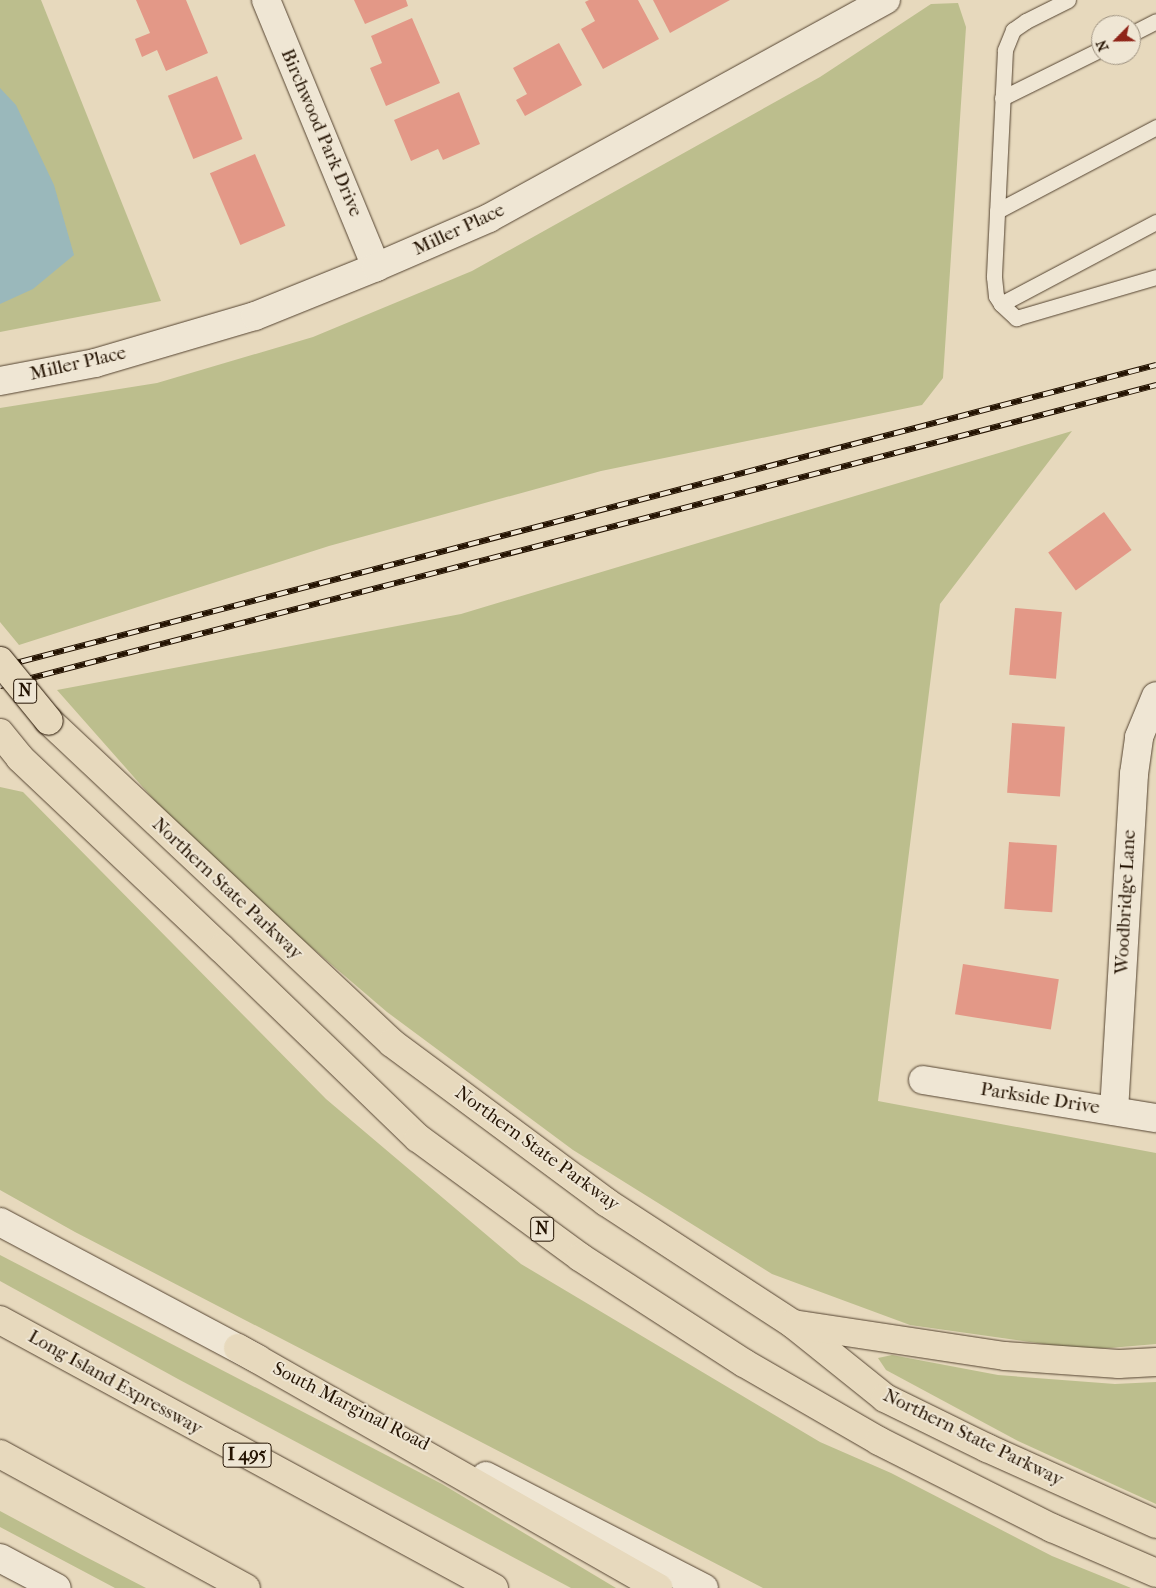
<!DOCTYPE html>
<style>
body{margin:0}
#map{position:relative;width:1156px;height:1588px;overflow:hidden;background:#e7d9bd;font-family:"IM FELL French Canon",serif}
div>[style]{position:absolute}
.green>*{inset:0;background:#bcbe8d}
.water>*{inset:0;background:#9ab8bb}
.building>*{inset:0;background:#e39887;transform-origin:0 0}
.roads{filter:drop-shadow(0 0 1px #554431) drop-shadow(0 0 1px #554431)}
.service>*{height:15px;margin:-7.5px;padding:0 7.5px;transform-origin:7.5px;border-radius:7.5px;background:#efe6d4}
.minor>*{height:28px;margin:-14px;padding:0 14px;transform-origin:14px;border-radius:14px;background:#efe6d4}
.tertiary>*{height:28px;margin:-14px;padding:0 14px;transform-origin:14px;border-radius:14px;background:#efe6d4}
.secondary>*{height:28px;margin:-14px;padding:0 14px;transform-origin:14px;border-radius:14px;background:#efe6d4}
.motorway>*{height:28px;margin:-14px;padding:0 14px;transform-origin:14px;border-radius:14px;background:#e7d9bd}
.rail>*{height:5.5px;margin-top:-2.75px;transform-origin:0;background:repeating-linear-gradient(90deg,#efe6d4 0 11px,#241302 0 22px);box-sizing:border-box;border-block:1px solid #241302}
.bridges{filter:drop-shadow(0 0 1px #241302) drop-shadow(0 0 1px #241302)}
.motorway-bridge>*{height:28px;margin:-14px;padding:0 14px;transform-origin:14px;border-radius:14px;background:#e7d9bd}
span{translate:-50% -50%;white-space:nowrap;text-align:center;line-height:1.15;-webkit-text-stroke:4px #efe6d4;paint-order:stroke}
.shield-label span{padding:1px 4px;background:#efe6d4;border:1px solid;border-radius:4px;-webkit-text-stroke-width:0}
.shield-label{font-size:18px;color:#241302;font-weight:700}
.street-label{font-size:19px;color:#241302}
.north{position:absolute;left:1091px;top:15px;width:50px;height:50px;box-sizing:border-box;background:#efe6d4;border:1px solid #9e9280;border-radius:50%;rotate:247deg;font-size:14px;font-weight:700;line-height:20px;text-align:center;color:#241302}
.north::after{content:'';display:block;margin:auto;width:18px;height:22px;background:#8f2418;clip-path:polygon(50% 0,100% 100%,50% 72%,0 100%)}
</style>
<div id="map">
<div class="green">
<i style="clip-path:polygon(0 0,41px 0,161px 301px,0 332px)"></i>
<i style="clip-path:polygon(958px 3px,966px 27px,943px 378px,922px 405px,601px 471px,329px 546px,19px 645px,0 622px,0 408px,157px 383px,313px 337px,472px 271px,820px 77px,931px 4px)"></i>
<i style="clip-path:polygon(1072px 431px,940px 604px,878px 1101px,1156px 1153px,1156px 1344px,1086px 1350px,910px 1325px,772px 1274px,573px 1150px,387px 1012px,201px 853px,57px 690px,461px 614px)"></i>
<i style="clip-path:polygon(0 787px,23px 792px,326px 1099px,521px 1264px,820px 1442px,891px 1473px,1052px 1556px,1131px 1588px,763px 1588px,75px 1232px,0 1190px)"></i>
<i style="clip-path:polygon(0 1255px,442px 1484px,616px 1588px,571px 1588px,178px 1379px,0 1281px)"></i>
<i style="clip-path:polygon(892px 1355px,998px 1375px,1115px 1384px,1156px 1382px,1156px 1504px,1018px 1441px,886px 1370px,878px 1358px)"></i>
<i style="clip-path:polygon(0 1511px,84px 1556px,146px 1588px,115px 1588px,0 1527px)"></i>
</div>
<div class="water">
<i style="clip-path:polygon(0 88px,16px 105px,54px 185px,74px 255px,33px 289px,0 304px)"></i>
</div>
<div class="building">
<i style="clip-path:polygon(136px 0,186px 0,208px 53px,166px 71px,157px 50px,142px 57px,135px 39px,150px 33px)"></i>
<i style="clip-path:polygon(354px 0,406px 0,408px 6px,365px 24px)"></i>
<i style="clip-path:polygon(589px 0,638px 0,659px 39px,603px 69px,581px 29px,595px 21px,585px 2px)"></i>
<i style="clip-path:polygon(653px 0,730px 0,670px 33px)"></i>
<i style="clip-path:polygon(412px 18px,440px 83px,386px 106px,370px 68px,382px 63px,371px 36px)"></i>
<i style="clip-path:polygon(559px 43px,582px 85px,525px 116px,516px 100px,527px 94px,513px 68px)"></i>
<i style="left:217px;top:76px;width:68px;height:53px;rotate:68deg"></i>
<i style="clip-path:polygon(459px 92px,480px 144px,443px 160px,438px 149px,411px 161px,394px 120px)"></i>
<i style="left:255px;top:154px;width:78px;height:49px;rotate:67deg"></i>
<i style="left:1104px;top:512px;width:47px;height:69px;rotate:54deg"></i>
<i style="left:1015px;top:608px;width:47px;height:67px;rotate:5deg"></i>
<i style="left:1012px;top:723px;width:53px;height:70px;rotate:4deg"></i>
<i style="left:1009px;top:842px;width:48px;height:67px;rotate:4deg"></i>
<i style="left:963px;top:964px;width:97px;height:51px;rotate:9deg"></i>
</div>
<div class="roads">
<div class="service">
<i style="left:1068px;top:0;width:47px;rotate:153.4deg"></i>
<i style="left:1026px;top:21px;width:16px;rotate:145deg"></i>
<i style="left:1013px;top:30px;width:22px;rotate:112deg"></i>
<i style="left:1005px;top:50px;width:227px;rotate:92.8deg"></i>
<i style="left:994px;top:277px;width:19px;rotate:84deg"></i>
<i style="left:996px;top:296px;width:9px;rotate:58deg"></i>
<i style="left:1001px;top:304px;width:21px;rotate:43deg"></i>
<i style="left:1016px;top:318px;width:146px;rotate:-16.3deg"></i>
<i style="left:1131px;top:34px;width:28px;rotate:-27deg"></i>
<i style="left:1002px;top:98px;width:110px;rotate:-26.3deg"></i>
<i style="left:997px;top:211px;width:180px;rotate:-27.8deg"></i>
<i style="left:1001px;top:304px;width:175px;rotate:-27.9deg"></i>
</div>
<div class="minor">
<i style="left:266px;top:0;width:289px;rotate:67.6deg"></i>
<i style="left:923px;top:1080px;width:236px;rotate:9.3deg"></i>
<i style="left:1114px;top:1111px;width:338px;rotate:-86.6deg"></i>
<i style="left:1134px;top:774px;width:37px;rotate:-82deg"></i>
<i style="left:1139px;top:737px;width:44px;rotate:-67.5deg"></i>
</div>
<div class="tertiary">
<i style="left:0;top:381px;width:97px;rotate:-10.7deg"></i>
<i style="left:95px;top:363px;width:167px;rotate:-16.4deg"></i>
<i style="left:255px;top:316px;width:131px;rotate:-22deg"></i>
<i style="left:376px;top:267px;width:123px;rotate:-23.4deg"></i>
<i style="left:489px;top:218px;width:453px;rotate:-28.8deg"></i>
</div>
<div class="secondary">
<i style="left:0;top:1222px;width:292px;rotate:28deg"></i>
<i style="left:486px;top:1476px;width:245px;rotate:27.2deg"></i>
<i style="left:0;top:1558px;width:64px;rotate:27.8deg"></i>
</div>
<div class="motorway">
<i style="left:49px;top:721px;width:470px;rotate:43.2deg"></i>
<i style="left:392px;top:1043px;width:267px;rotate:36.6deg"></i>
<i style="left:606px;top:1202px;width:223px;rotate:33.1deg"></i>
<i style="left:793px;top:1324px;width:118px;rotate:38.8deg"></i>
<i style="left:885px;top:1398px;width:114px;rotate:26.1deg"></i>
<i style="left:987px;top:1448px;width:185px;rotate:24.2deg"></i>
<i style="left:0;top:733px;width:32px;rotate:51deg"></i>
<i style="left:20px;top:758px;width:277px;rotate:43.4deg"></i>
<i style="left:221px;top:948px;width:274px;rotate:44deg"></i>
<i style="left:418px;top:1138px;width:201px;rotate:36.3deg"></i>
<i style="left:580px;top:1257px;width:195px;rotate:32.9deg"></i>
<i style="left:744px;top:1363px;width:156px;rotate:30deg"></i>
<i style="left:879px;top:1441px;width:194px;rotate:26.7deg"></i>
<i style="left:1052px;top:1528px;width:113px;rotate:23.4deg"></i>
<i style="left:0;top:1320px;width:562px;rotate:28.48deg"></i>
<i style="left:793px;top:1324px;width:214px;rotate:8.6deg"></i>
<i style="left:1005px;top:1356px;width:114px;rotate:4deg"></i>
<i style="left:1119px;top:1364px;width:37px;rotate:-3deg"></i>
<i style="left:238px;top:1348px;width:484px;rotate:29.7deg"></i>
<i style="left:0;top:1454px;width:280px;rotate:28.6deg"></i>
</div>
</div>
<div class="rail">
<i style="left:0;top:667px;width:1195px;rotate:-14.64deg"></i>
<i style="left:0;top:686px;width:1195px;rotate:-14.59deg"></i>
</div>
<div class="bridges">
<div class="motorway-bridge">
<i style="left:0;top:661px;width:77px;rotate:50.8deg"></i>
</div>
</div>
<div class="shield-label">
<span style="left:25px;top:691px">N</span>
<span style="left:542px;top:1229px">N</span>
<span style="left:247px;top:1455px">I 495</span>
</div>
<div class="street-label">
<span style="left:321px;top:133px;rotate:67deg">Birchwood Park Drive</span>
<span style="left:459px;top:230px;rotate:-25deg">Miller Place</span>
<span style="left:78px;top:364px;rotate:-13deg">Miller Place</span>
<span style="left:227px;top:889px;rotate:43deg">Northern State Parkway</span>
<span style="left:1126px;top:902px;rotate:-87deg">Woodbridge Lane</span>
<span style="left:1040px;top:1099px;rotate:9deg">Parkside Drive</span>
<span style="left:537px;top:1149px;rotate:36deg">Northern State Parkway</span>
<span style="left:115px;top:1383px;rotate:29deg">Long Island Expressway</span>
<span style="left:351px;top:1407px;rotate:27deg">South Marginal Road</span>
<span style="left:973px;top:1438px;rotate:26deg">Northern State Parkway</span>
</div>
<div class="north">N</div>
</div>
